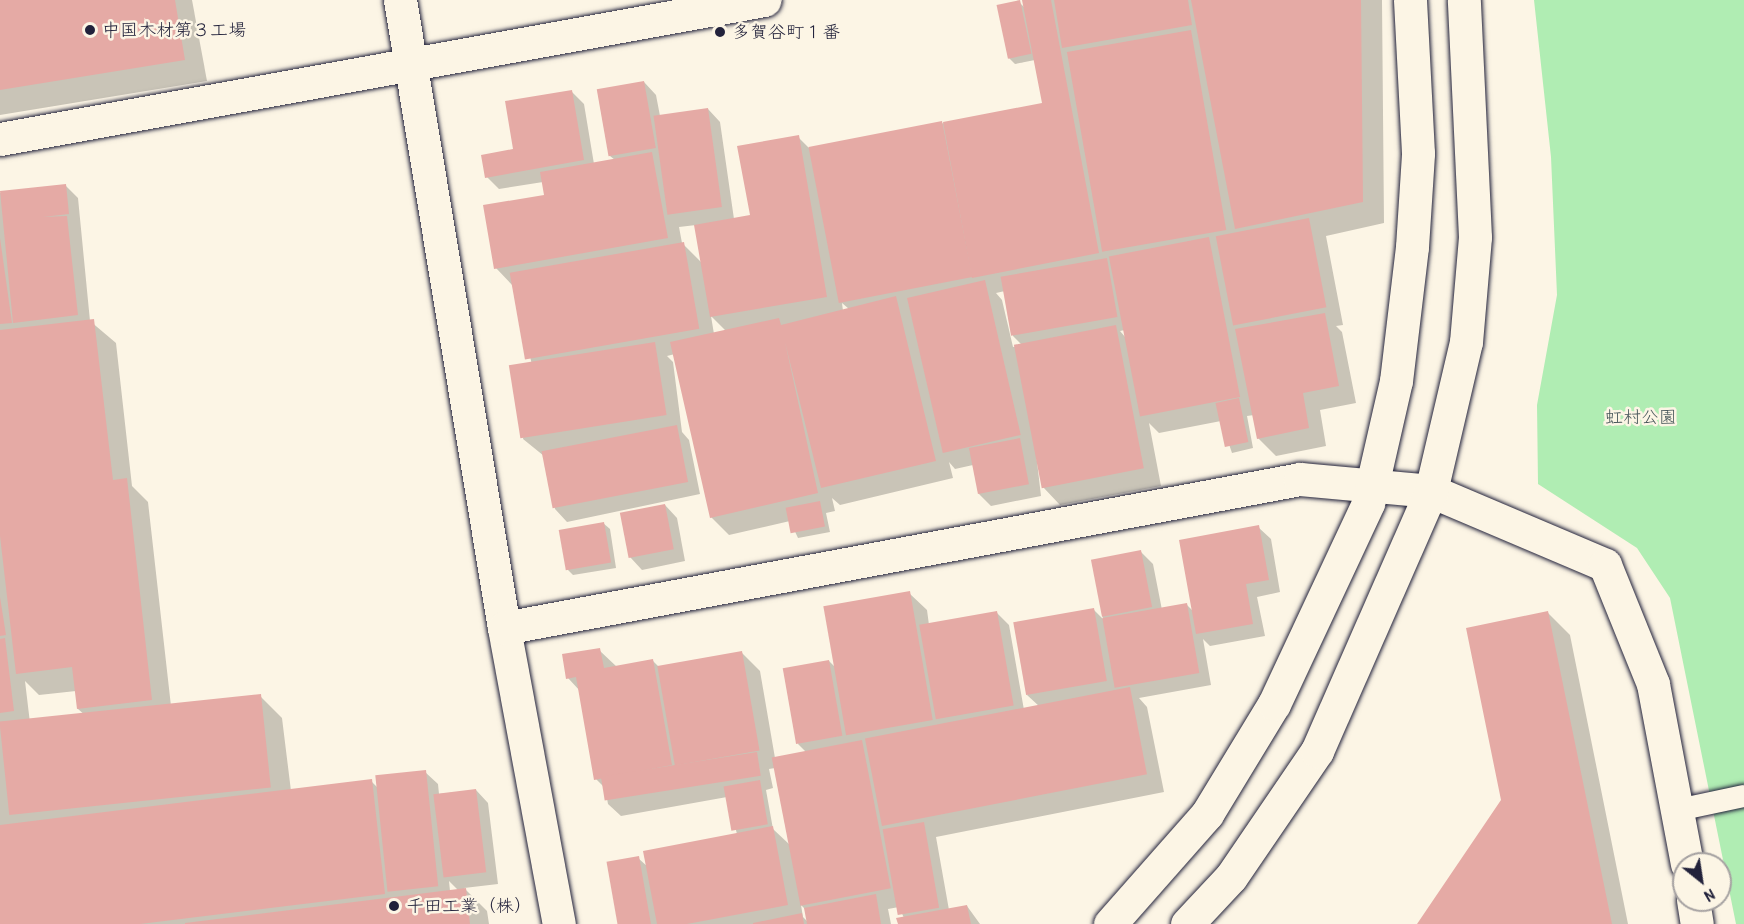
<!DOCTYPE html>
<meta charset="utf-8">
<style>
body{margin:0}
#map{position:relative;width:1744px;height:924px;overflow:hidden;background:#fcf5e5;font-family:"Patrick Hand","Klee One",sans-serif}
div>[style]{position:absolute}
.green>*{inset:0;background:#b0edb3}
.shadow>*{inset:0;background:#0003}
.building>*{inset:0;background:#e5aaa5;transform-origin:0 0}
.roads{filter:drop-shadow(0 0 2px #22223b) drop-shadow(0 0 2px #22223b)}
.service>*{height:22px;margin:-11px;padding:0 11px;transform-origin:11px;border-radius:11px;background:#fcf5e5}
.minor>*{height:33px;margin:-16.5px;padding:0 16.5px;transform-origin:16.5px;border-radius:16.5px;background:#fcf5e5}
.tertiary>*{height:33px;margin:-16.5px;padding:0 16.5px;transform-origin:16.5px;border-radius:16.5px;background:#fcf5e5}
.dots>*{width:16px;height:16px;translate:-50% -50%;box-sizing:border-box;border:3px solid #fcf5e5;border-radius:50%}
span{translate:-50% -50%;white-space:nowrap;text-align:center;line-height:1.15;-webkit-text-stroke:5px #fcf5e5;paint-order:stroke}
.poi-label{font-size:18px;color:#22223b}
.left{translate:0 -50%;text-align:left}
.park-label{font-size:18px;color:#465559}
.north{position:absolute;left:1672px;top:852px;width:60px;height:60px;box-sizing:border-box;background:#fcf5e5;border:2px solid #a5a1a1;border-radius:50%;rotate:150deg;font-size:16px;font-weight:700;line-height:24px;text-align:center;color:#22223b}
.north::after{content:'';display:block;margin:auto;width:21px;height:27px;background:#22223b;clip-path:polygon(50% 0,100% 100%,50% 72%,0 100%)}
</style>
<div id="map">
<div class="green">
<i style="clip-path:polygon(1534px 0,1744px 0,1744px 924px,1736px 924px,1670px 598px,1637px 548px,1538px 484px,1537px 405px,1557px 295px,1551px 157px)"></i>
</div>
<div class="shadow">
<i style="clip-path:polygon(0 0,192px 0,207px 81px,0 115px)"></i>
<i style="clip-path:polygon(evenodd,1027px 0,1382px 0,1384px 223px,1326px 236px,1343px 325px,1336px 326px,1342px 332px,1356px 403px,1320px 410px,1326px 446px,1276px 456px,1258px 438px,1254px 415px,1247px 416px,1253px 448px,1232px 453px,1221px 421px,1159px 433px,1149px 423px,1161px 486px,1060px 505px,1043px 487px,1036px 453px,1041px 496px,991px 506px,979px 494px,973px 465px,955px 469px,949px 462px,953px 478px,840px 505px,832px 498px,835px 511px,826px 513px,830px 532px,798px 538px,790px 521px,729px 535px,711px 517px,675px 354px,667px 356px,673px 362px,682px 432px,689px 440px,700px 494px,567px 522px,555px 509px,544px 456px,523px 439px,532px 365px,514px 287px,496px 268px,545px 196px,543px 182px,499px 189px,487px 177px,571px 91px,584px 104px,594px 164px,615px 160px,610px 156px,644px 82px,656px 95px,660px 116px,708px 109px,720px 122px,734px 219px,751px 216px,798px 137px,810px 149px,1043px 104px,1035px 60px,1015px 64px,1009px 58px,1019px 2px,1024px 7px,1027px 0,696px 225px,702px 263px,682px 243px,679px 227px,696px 225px,1027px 0,1005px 291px,1013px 336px,1022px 345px,1013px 347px,1002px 300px,996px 293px,1005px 291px,1027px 0,842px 303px,849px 309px,843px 311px,842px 303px,1027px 0,711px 316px,726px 331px,714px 334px,711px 316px,1027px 0,1125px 330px,1126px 338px,1120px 331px,1125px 330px)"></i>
<i style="clip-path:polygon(evenodd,65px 185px,78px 198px,90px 321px,116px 343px,132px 486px,148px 502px,171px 706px,260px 696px,282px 718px,291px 791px,371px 781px,378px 788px,425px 772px,438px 784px,439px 794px,476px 790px,488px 803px,498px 884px,464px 888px,487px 911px,489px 924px,0 924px,0 193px,65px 185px,25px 681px,39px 695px,76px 691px,78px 709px,86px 716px,30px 723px,25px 681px,65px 185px,449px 881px,458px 890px,450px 891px,449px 881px)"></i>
<i style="clip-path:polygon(665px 505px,677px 518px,685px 561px,642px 570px,630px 557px)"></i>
<i style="clip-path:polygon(603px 523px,610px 529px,616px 568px,573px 575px,567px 569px)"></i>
<i style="clip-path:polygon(evenodd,1258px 527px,1271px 539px,1280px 592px,1257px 597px,1265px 636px,1210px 646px,1203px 639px,1211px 685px,1139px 698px,1147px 707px,1164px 792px,936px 837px,949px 910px,967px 906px,980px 924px,899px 924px,904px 918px,899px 907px,888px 909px,891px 924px,620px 924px,638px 858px,648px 867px,737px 834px,727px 797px,621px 816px,608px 804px,605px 788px,596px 779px,580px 691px,568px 678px,599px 650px,617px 667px,653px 661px,660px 668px,742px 653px,760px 671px,775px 758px,806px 752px,798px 744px,829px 661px,836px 668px,909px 593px,927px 610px,929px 625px,997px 613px,1009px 625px,1024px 710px,1040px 707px,1027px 695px,1094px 610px,1103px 619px,1093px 561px,1141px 552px,1153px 564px,1162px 610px,1187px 605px,1194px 612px,1258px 527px,775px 768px,790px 845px,773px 829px,766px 790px,773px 788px,769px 769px,775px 768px,1258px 527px,801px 905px,806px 910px,808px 922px,803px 917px,801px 905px)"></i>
<i style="clip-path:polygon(1548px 613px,1570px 635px,1628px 924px,1419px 924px,1502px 800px)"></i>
</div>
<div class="building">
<i style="clip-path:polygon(0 0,175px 0,185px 60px,0 90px)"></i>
<i style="left:1020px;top:0;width:55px;height:24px;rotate:78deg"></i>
<i style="clip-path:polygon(1022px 0,1051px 0,1099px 253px,972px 278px,943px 122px,1042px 103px)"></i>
<i style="clip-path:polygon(1054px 0,1188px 0,1192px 25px,1062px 48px)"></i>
<i style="clip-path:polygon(1191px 0,1361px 0,1363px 202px,1235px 229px)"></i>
<i style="left:1191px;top:30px;width:203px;height:126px;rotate:80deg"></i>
<i style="left:644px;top:81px;width:68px;height:48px;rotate:80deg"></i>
<i style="clip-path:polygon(572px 90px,584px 160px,485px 178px,481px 155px,513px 149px,505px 101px)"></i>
<i style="left:708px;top:108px;width:100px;height:55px;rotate:82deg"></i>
<i style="left:942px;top:121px;width:159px;height:136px;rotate:79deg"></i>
<i style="clip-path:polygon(799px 135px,827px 297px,710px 317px,694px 225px,750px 215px,737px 146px)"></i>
<i style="clip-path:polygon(652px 152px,668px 238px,494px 269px,483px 205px,544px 195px,540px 172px)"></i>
<i style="clip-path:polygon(66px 184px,69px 214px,43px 217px,67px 216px,78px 315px,13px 323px,0 191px)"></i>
<i style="left:1309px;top:218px;width:91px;height:95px;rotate:79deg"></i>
<i style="left:1209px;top:237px;width:163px;height:102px;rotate:79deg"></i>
<i style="clip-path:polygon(0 238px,12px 323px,0 324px)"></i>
<i style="left:684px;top:242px;width:88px;height:177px;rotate:80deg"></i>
<i style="left:1107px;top:258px;width:60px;height:108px;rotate:80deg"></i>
<i style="left:985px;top:280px;width:159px;height:80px;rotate:77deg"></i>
<i style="clip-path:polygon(896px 296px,936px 461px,821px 488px,785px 342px,818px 493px,710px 518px,670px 342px,779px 318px,781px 325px)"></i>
<i style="clip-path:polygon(1325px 313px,1339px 386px,1303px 393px,1309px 428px,1257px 439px,1235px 329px)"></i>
<i style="clip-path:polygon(94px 319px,113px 480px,127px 478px,152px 700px,77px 709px,72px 667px,16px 674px,0 536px,0 330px)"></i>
<i style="left:1116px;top:325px;width:146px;height:104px;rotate:79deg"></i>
<i style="left:655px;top:342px;width:74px;height:148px;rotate:81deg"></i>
<i style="left:1239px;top:398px;width:45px;height:24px;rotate:78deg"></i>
<i style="left:677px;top:425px;width:58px;height:138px;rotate:79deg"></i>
<i style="left:1020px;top:438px;width:47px;height:52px;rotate:79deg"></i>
<i style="left:820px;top:501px;width:26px;height:35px;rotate:79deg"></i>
<i style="left:665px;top:504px;width:46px;height:46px;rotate:79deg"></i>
<i style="left:604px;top:522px;width:41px;height:46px;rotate:80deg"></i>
<i style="clip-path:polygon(1259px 525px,1269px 580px,1246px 584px,1253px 624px,1196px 634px,1179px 540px)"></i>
<i style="left:1141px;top:550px;width:58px;height:51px;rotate:79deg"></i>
<i style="left:910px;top:591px;width:131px;height:88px;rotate:80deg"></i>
<i style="clip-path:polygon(0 597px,6px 635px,0 636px)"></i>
<i style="left:1187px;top:603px;width:71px;height:86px;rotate:80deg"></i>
<i style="left:1094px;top:608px;width:74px;height:82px;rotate:80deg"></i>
<i style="left:997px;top:611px;width:96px;height:79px;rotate:80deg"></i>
<i style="clip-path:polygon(1548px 611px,1612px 924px,1417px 924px,1501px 800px,1466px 628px)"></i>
<i style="clip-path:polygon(5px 638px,14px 711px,0 713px,0 639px)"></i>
<i style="clip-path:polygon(600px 648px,604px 668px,653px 659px,672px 765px,594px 780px,576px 677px,566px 679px,562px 654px)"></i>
<i style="left:742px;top:651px;width:101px;height:86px;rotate:80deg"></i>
<i style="left:829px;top:660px;width:77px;height:47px;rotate:80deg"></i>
<i style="left:1130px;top:687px;width:89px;height:270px;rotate:79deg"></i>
<i style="left:261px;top:694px;width:94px;height:263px;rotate:84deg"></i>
<i style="left:862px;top:740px;width:151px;height:92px;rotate:79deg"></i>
<i style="left:757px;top:752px;width:24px;height:158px;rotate:81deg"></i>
<i style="left:426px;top:770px;width:117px;height:51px;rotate:84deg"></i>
<i style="clip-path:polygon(372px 779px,385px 894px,140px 924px,0 924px,0 825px)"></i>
<i style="left:760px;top:780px;width:45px;height:37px;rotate:80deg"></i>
<i style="left:476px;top:789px;width:84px;height:43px;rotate:83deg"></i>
<i style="left:924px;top:822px;width:87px;height:42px;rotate:80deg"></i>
<i style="clip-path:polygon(773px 826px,788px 905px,687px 924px,657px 924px,643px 851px)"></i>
<i style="left:639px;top:856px;width:69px;height:33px;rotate:80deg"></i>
<i style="clip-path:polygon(466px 888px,470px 924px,185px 924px,185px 923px)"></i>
<i style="clip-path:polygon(876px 894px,881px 924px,807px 924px,804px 908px)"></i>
<i style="clip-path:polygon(967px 905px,971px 924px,898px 924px,896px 918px)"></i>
<i style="clip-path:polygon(802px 913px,804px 924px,753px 924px,753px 923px)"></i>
</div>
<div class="roads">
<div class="service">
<i style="left:1678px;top:810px;width:67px;rotate:-12deg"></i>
</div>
<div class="minor">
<i style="left:1431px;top:491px;width:189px;rotate:23deg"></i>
<i style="left:1605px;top:565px;width:128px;rotate:68deg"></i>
<i style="left:1653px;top:684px;width:183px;rotate:79.3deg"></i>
<i style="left:1693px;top:900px;width:24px;rotate:81deg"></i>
</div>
<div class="tertiary">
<i style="left:400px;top:0;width:637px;rotate:80.6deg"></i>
<i style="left:504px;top:628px;width:301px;rotate:79.5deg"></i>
<i style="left:0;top:139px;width:777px;rotate:-10.31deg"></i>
<i style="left:504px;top:628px;width:810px;rotate:-10.6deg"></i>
<i style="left:1300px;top:479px;width:132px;rotate:5.2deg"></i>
<i style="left:1110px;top:924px;width:147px;rotate:-48.6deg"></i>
<i style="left:1207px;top:814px;width:129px;rotate:-58.7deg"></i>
<i style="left:1274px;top:704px;width:222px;rotate:-64.9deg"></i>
<i style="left:1368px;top:503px;width:125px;rotate:-77.1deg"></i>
<i style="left:1396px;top:381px;width:135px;rotate:-83.2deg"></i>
<i style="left:1412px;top:247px;width:94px;rotate:-86.3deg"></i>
<i style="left:1418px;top:153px;width:153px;rotate:-93deg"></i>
<i style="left:1187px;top:924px;width:64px;rotate:-46.9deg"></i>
<i style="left:1231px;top:877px;width:153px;rotate:-55.7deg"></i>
<i style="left:1317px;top:751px;width:284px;rotate:-66.3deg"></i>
<i style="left:1431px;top:491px;width:153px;rotate:-76.8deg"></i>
<i style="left:1466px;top:342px;width:105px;rotate:-85.1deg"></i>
<i style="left:1475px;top:237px;width:237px;rotate:-92.7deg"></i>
</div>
</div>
<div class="dots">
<i style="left:90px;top:30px;background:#22223b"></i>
<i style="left:720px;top:32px;background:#22223b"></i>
<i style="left:394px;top:906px;background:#22223b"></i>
</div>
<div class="poi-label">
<span class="left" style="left:102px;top:30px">中国木材第３工場</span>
<span class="left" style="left:732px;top:32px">多賀谷町１番</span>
<span class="left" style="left:406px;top:906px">千田工業（株）</span>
</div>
<div class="park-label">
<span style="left:1641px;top:417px">虹村公園</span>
</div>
<div class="north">N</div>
</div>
